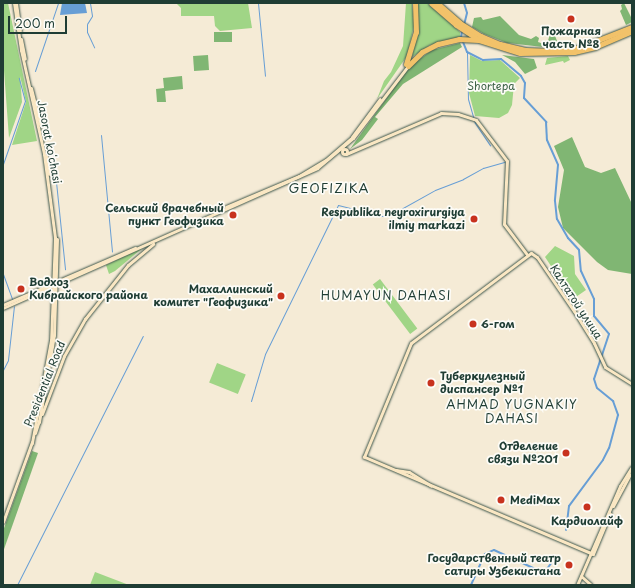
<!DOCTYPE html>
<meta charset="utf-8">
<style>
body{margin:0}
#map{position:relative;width:635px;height:588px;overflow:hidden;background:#f5ebd6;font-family:"Playpen Sans",sans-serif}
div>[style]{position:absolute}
.green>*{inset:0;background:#a0d586;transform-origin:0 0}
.forest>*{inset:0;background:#80b673;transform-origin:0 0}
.water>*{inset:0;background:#679ed5}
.stream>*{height:1px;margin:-0.5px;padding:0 0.5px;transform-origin:0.5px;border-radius:0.5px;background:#679ed5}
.canal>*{height:2px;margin:-1px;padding:0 1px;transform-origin:1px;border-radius:1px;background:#679ed5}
.roads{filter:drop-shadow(0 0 1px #3f574c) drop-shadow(0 0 1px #3f574c)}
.secondary>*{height:3px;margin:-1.5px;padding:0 1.5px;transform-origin:1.5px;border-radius:1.5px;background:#fae7c3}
.secondary>.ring{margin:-1.5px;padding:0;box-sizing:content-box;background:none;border:3px solid #fae7c3;border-radius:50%}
.highway>*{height:5px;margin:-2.5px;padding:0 2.5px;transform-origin:2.5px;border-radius:2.5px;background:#f2c26a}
.dots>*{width:11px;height:11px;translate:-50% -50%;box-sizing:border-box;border:2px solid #fdfcf7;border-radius:50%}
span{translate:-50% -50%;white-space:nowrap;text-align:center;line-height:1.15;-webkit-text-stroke:3.5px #fdfcf7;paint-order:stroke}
.poi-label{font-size:11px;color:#1f3d34;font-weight:700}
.right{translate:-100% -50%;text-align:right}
.left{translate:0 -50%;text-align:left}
.park-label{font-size:11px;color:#3f6348}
.street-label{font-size:11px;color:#1f3d34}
.neighbourhood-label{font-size:12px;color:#1f3d34;letter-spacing:1px}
.quarter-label{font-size:13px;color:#1f3d34;letter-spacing:1px}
.frame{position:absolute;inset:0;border:4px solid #1f3d34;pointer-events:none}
.scale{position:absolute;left:8px;top:16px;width:59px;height:18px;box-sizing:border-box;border:2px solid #1f3d34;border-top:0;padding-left:5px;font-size:12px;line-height:14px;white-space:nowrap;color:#1f3d34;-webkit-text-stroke:3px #fdfcf7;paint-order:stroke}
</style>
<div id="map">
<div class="green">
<i style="clip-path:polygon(3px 3px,8px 3px,37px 141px,12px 145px,26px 102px,20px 76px,22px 102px,9px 138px,3px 57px)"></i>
<i style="clip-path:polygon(176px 3px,248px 3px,252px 28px,220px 31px,215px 26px,214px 16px,181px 16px,181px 8px)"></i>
<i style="clip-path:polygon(406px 3px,412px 3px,414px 26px,407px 56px,377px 99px,384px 81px,391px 72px,403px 46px)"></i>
<i style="clip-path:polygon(417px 3px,427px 3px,460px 32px,460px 37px,430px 45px,412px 57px,419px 26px)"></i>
<i style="clip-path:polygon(470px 55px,482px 61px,500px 60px,520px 78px,514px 84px,512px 105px,508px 113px,499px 118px,475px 116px,469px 93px)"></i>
<i style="clip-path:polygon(568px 56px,570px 60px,564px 63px,563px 61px,545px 65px,547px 58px)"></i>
<i style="clip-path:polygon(145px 246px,115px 271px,109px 274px,106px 265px)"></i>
<i style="clip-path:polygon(555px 246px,574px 256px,575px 274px,586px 290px,573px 299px,545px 257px)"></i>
<i style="left:380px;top:279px;width:62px;height:9px;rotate:53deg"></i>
<i style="left:217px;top:363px;width:31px;height:21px;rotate:22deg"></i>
<i style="clip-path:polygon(95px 572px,129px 585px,90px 585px)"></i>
</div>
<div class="forest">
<i style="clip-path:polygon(624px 3px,632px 19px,632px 22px,626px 25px,620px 11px,622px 9px,621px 5px)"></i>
<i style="clip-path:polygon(500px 16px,519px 35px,531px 39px,536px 36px,539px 38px,538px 42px,544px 44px,543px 47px,507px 43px,484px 34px,472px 27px,474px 18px,481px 17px,483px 20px)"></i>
<i style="clip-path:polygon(552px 28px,559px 46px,546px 47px)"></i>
<i style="left:232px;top:32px;width:10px;height:18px;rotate:90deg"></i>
<i style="clip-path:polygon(460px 43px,462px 47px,403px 84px,375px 117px,378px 119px,362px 140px,350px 149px,409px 67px,432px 50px)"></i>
<i style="left:208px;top:55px;width:15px;height:15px;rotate:86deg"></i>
<i style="clip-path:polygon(502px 55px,534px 59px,537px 68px,525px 74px,515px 62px)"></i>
<i style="clip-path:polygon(182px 76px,183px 89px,165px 91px,166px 102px,157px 102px,156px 89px,164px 88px,163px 78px)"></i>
<i style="clip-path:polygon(572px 137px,585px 167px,601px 173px,615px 168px,632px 204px,632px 274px,608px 270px,597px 262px,563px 228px,558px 207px,564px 170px,554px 146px)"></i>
<i style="clip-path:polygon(32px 451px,38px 453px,3px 552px,3px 531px)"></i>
</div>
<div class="water">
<i style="clip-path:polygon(62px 3px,85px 3px,87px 13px,60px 15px)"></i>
</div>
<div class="stream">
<i style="left:90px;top:3px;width:13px;rotate:81deg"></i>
<i style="left:92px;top:16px;width:9px;rotate:122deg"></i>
<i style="left:87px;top:24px;width:8px;rotate:90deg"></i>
<i style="left:87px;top:32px;width:17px;rotate:65deg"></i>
<i style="left:258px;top:3px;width:73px;rotate:84.5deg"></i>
<i style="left:467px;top:52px;width:47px;rotate:88.8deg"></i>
<i style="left:468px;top:99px;width:25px;rotate:74deg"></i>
<i style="left:475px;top:123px;width:27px;rotate:56deg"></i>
<i style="left:35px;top:71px;width:72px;rotate:-71.3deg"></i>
<i style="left:101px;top:135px;width:117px;rotate:84.6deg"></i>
<i style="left:52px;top:143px;width:127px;rotate:84.1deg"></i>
<i style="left:3px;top:164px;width:67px;rotate:-70.8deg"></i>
<i style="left:25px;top:101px;width:24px;rotate:-105deg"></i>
<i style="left:3px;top:274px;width:27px;rotate:70deg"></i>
<i style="left:3px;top:370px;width:11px;rotate:-63deg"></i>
<i style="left:8px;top:360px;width:54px;rotate:-83.7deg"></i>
<i style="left:251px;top:401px;width:49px;rotate:-73.4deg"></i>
<i style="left:265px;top:354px;width:166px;rotate:-63.9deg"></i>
<i style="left:338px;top:205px;width:45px;rotate:14deg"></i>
<i style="left:382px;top:216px;width:10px;rotate:-11deg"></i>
<i style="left:392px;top:214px;width:49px;rotate:-29.2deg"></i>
<i style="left:435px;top:190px;width:30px;rotate:-21deg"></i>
<i style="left:463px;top:179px;width:23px;rotate:-29deg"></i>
<i style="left:483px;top:168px;width:22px;rotate:-16deg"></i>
<i style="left:17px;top:585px;width:279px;rotate:-63.2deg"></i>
</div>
<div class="canal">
<i style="left:464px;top:3px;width:10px;rotate:73deg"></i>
<i style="left:467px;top:13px;width:12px;rotate:104deg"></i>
<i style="left:462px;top:31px;width:6px;rotate:99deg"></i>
<i style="left:461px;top:37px;width:16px;rotate:68deg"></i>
<i style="left:467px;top:52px;width:18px;rotate:27deg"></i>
<i style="left:483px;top:60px;width:18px;rotate:-3deg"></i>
<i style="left:501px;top:59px;width:26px;rotate:40deg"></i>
<i style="left:521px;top:76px;width:8px;rotate:60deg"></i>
<i style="left:525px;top:83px;width:15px;rotate:94deg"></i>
<i style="left:524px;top:98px;width:33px;rotate:47deg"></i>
<i style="left:546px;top:122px;width:18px;rotate:87deg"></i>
<i style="left:547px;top:140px;width:27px;rotate:66deg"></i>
<i style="left:558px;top:165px;width:36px;rotate:95deg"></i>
<i style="left:555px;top:201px;width:18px;rotate:84deg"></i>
<i style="left:557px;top:219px;width:22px;rotate:60deg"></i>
<i style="left:568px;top:238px;width:16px;rotate:47deg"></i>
<i style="left:579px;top:250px;width:21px;rotate:85deg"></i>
<i style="left:581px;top:271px;width:31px;rotate:65deg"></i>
<i style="left:594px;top:299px;width:17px;rotate:90deg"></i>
<i style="left:594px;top:316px;width:23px;rotate:50deg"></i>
<i style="left:609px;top:334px;width:47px;rotate:108.4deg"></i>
<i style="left:594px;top:379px;width:9px;rotate:72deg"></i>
<i style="left:597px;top:388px;width:21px;rotate:39deg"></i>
<i style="left:613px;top:401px;width:15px;rotate:70deg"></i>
<i style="left:618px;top:415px;width:34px;rotate:105deg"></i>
<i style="left:609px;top:448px;width:13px;rotate:117deg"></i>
<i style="left:603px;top:460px;width:57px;rotate:126.5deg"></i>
<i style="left:569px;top:506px;width:24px;rotate:97deg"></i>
<i style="left:471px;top:585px;width:34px;rotate:-66deg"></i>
<i style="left:485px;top:554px;width:10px;rotate:-24deg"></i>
<i style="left:494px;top:550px;width:55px;rotate:24.7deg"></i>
<i style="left:544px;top:573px;width:17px;rotate:-54deg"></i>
</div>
<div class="roads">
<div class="secondary">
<i style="left:14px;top:3px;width:48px;rotate:81.5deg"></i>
<i style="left:21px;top:50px;width:107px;rotate:77.5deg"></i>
<i style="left:44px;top:154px;width:85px;rotate:82.5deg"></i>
<i style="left:55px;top:238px;width:102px;rotate:92.2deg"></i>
<i style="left:51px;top:340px;width:105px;rotate:100.5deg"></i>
<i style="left:16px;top:3px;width:28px;rotate:82deg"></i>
<i style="left:21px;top:39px;width:20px;rotate:79deg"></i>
<i style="left:31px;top:88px;width:38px;rotate:76deg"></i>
<i class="ring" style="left:342.5px;top:149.5px;width:2px;height:2px"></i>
<i style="left:346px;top:154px;width:103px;rotate:-23.3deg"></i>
<i style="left:441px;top:113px;width:17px;rotate:3deg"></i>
<i style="left:458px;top:114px;width:19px;rotate:18deg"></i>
<i style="left:476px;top:120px;width:51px;rotate:52.9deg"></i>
<i style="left:507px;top:161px;width:63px;rotate:92.7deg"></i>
<i style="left:504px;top:224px;width:39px;rotate:53deg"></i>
<i style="left:46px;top:156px;width:18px;rotate:81deg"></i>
<i style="left:226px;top:207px;width:79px;rotate:-23deg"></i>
<i style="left:299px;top:176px;width:31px;rotate:-31deg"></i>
<i style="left:326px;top:160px;width:35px;rotate:-41deg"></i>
<i style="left:352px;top:137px;width:47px;rotate:-53.6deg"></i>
<i style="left:3px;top:305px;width:144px;rotate:-23.4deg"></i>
<i style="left:3px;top:308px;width:344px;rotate:-24deg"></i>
<i style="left:317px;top:168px;width:47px;rotate:-39.8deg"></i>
<i style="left:353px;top:138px;width:91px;rotate:-52.6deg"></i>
<i style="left:42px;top:414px;width:62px;rotate:-69.2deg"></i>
<i style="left:64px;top:356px;width:43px;rotate:-60.4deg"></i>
<i style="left:85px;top:319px;width:69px;rotate:-51.5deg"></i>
<i style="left:128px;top:265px;width:33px;rotate:-40deg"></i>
<i style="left:39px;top:422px;width:88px;rotate:-80.2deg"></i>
<i style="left:54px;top:335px;width:96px;rotate:-88.2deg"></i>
<i style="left:35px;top:433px;width:13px;rotate:-72deg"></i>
<i style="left:396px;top:470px;width:13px;rotate:9deg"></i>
<i style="left:409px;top:472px;width:26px;rotate:32deg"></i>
<i style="left:613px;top:506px;width:36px;rotate:-62deg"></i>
<i style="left:3px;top:522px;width:85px;rotate:-70.1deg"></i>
<i style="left:593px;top:554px;width:249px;rotate:-157deg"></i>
<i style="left:364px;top:457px;width:123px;rotate:-67.6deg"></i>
<i style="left:411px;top:343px;width:150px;rotate:-36.9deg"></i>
<i style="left:531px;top:253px;width:7px;rotate:34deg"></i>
<i style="left:537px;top:257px;width:65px;rotate:55.6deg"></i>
<i style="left:574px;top:311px;width:38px;rotate:58deg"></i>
<i style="left:594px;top:343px;width:26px;rotate:65deg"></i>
<i style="left:605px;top:367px;width:32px;rotate:32deg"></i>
<i style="left:593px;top:554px;width:44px;rotate:-67.5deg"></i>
<i style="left:581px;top:576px;width:13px;rotate:42deg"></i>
<i style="left:577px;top:585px;width:108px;rotate:-66.5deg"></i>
<i style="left:620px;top:486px;width:22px;rotate:-58deg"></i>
</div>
<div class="highway">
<i style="left:431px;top:3px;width:33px;rotate:41deg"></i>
<i style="left:456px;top:25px;width:27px;rotate:33deg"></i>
<i style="left:479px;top:40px;width:43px;rotate:17.6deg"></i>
<i style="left:520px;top:53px;width:54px;rotate:-1.1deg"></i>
<i style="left:574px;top:52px;width:22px;rotate:-13deg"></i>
<i style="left:595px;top:47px;width:40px;rotate:-23.4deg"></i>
<i style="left:437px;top:3px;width:30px;rotate:41deg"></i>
<i style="left:460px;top:23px;width:25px;rotate:32deg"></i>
<i style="left:481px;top:36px;width:21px;rotate:23deg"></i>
<i style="left:500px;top:44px;width:27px;rotate:13deg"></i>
<i style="left:526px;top:50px;width:26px;rotate:2deg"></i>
<i style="left:552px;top:51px;width:26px;rotate:-7deg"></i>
<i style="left:578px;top:48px;width:58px;rotate:-21.3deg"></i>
<i style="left:406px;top:64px;width:34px;rotate:-73deg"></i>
<i style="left:416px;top:32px;width:29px;rotate:-92deg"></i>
<i style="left:408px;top:66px;width:20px;rotate:-45deg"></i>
<i style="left:422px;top:52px;width:18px;rotate:-27deg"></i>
<i style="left:438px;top:44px;width:22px;rotate:-13deg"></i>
<i style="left:459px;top:39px;width:19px;rotate:3deg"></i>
</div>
</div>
<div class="dots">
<i style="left:571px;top:19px;background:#c8321e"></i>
<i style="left:233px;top:215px;background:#c8321e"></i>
<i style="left:474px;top:219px;background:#c8321e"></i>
<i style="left:21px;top:289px;background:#c8321e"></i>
<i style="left:281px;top:296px;background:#c8321e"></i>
<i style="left:473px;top:324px;background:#c8321e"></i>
<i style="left:431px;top:383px;background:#c8321e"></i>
<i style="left:566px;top:453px;background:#c8321e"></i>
<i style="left:501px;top:500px;background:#c8321e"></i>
<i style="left:587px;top:507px;background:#c8321e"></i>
<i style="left:569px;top:565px;background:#c8321e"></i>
</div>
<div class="poi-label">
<span style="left:571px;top:38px">Пожарная<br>часть №8</span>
<span class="right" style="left:224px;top:215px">Сельский врачебный<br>пункт Геофизика</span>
<span class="right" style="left:465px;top:219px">Respublika neyroxirurgiya<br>ilmiy markazi</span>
<span class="left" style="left:29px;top:289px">Водхоз<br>Кибрайского района</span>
<span class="right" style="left:273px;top:296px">Махаллинский<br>комитет "Геофизика"</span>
<span class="left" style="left:481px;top:324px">6-гом</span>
<span class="left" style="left:440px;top:383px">Туберкулезный<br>диспансер №1</span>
<span class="right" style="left:558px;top:453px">Отделение<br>связи №201</span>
<span class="left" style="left:510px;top:500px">MediMax</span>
<span style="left:587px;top:521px">Кардиолайф</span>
<span class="right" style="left:561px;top:565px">Государственный театр<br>сатиры Узбекистана</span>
</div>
<div class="park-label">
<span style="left:491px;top:86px">Shortepa</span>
</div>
<div class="street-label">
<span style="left:49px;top:142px;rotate:79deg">Jasorat koʻchasi</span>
<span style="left:576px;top:302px;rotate:57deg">Калтатой улица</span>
<span style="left:45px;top:384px;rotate:-68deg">Presidential Road</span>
</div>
<div class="neighbourhood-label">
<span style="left:386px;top:296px">HUMAYUN DAHASI</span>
<span style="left:512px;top:412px">AHMAD YUGNAKIY<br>DAHASI</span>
</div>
<div class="quarter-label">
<span style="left:329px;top:188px">GEOFIZIKA</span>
</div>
<div class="frame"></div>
<div class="scale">200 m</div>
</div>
